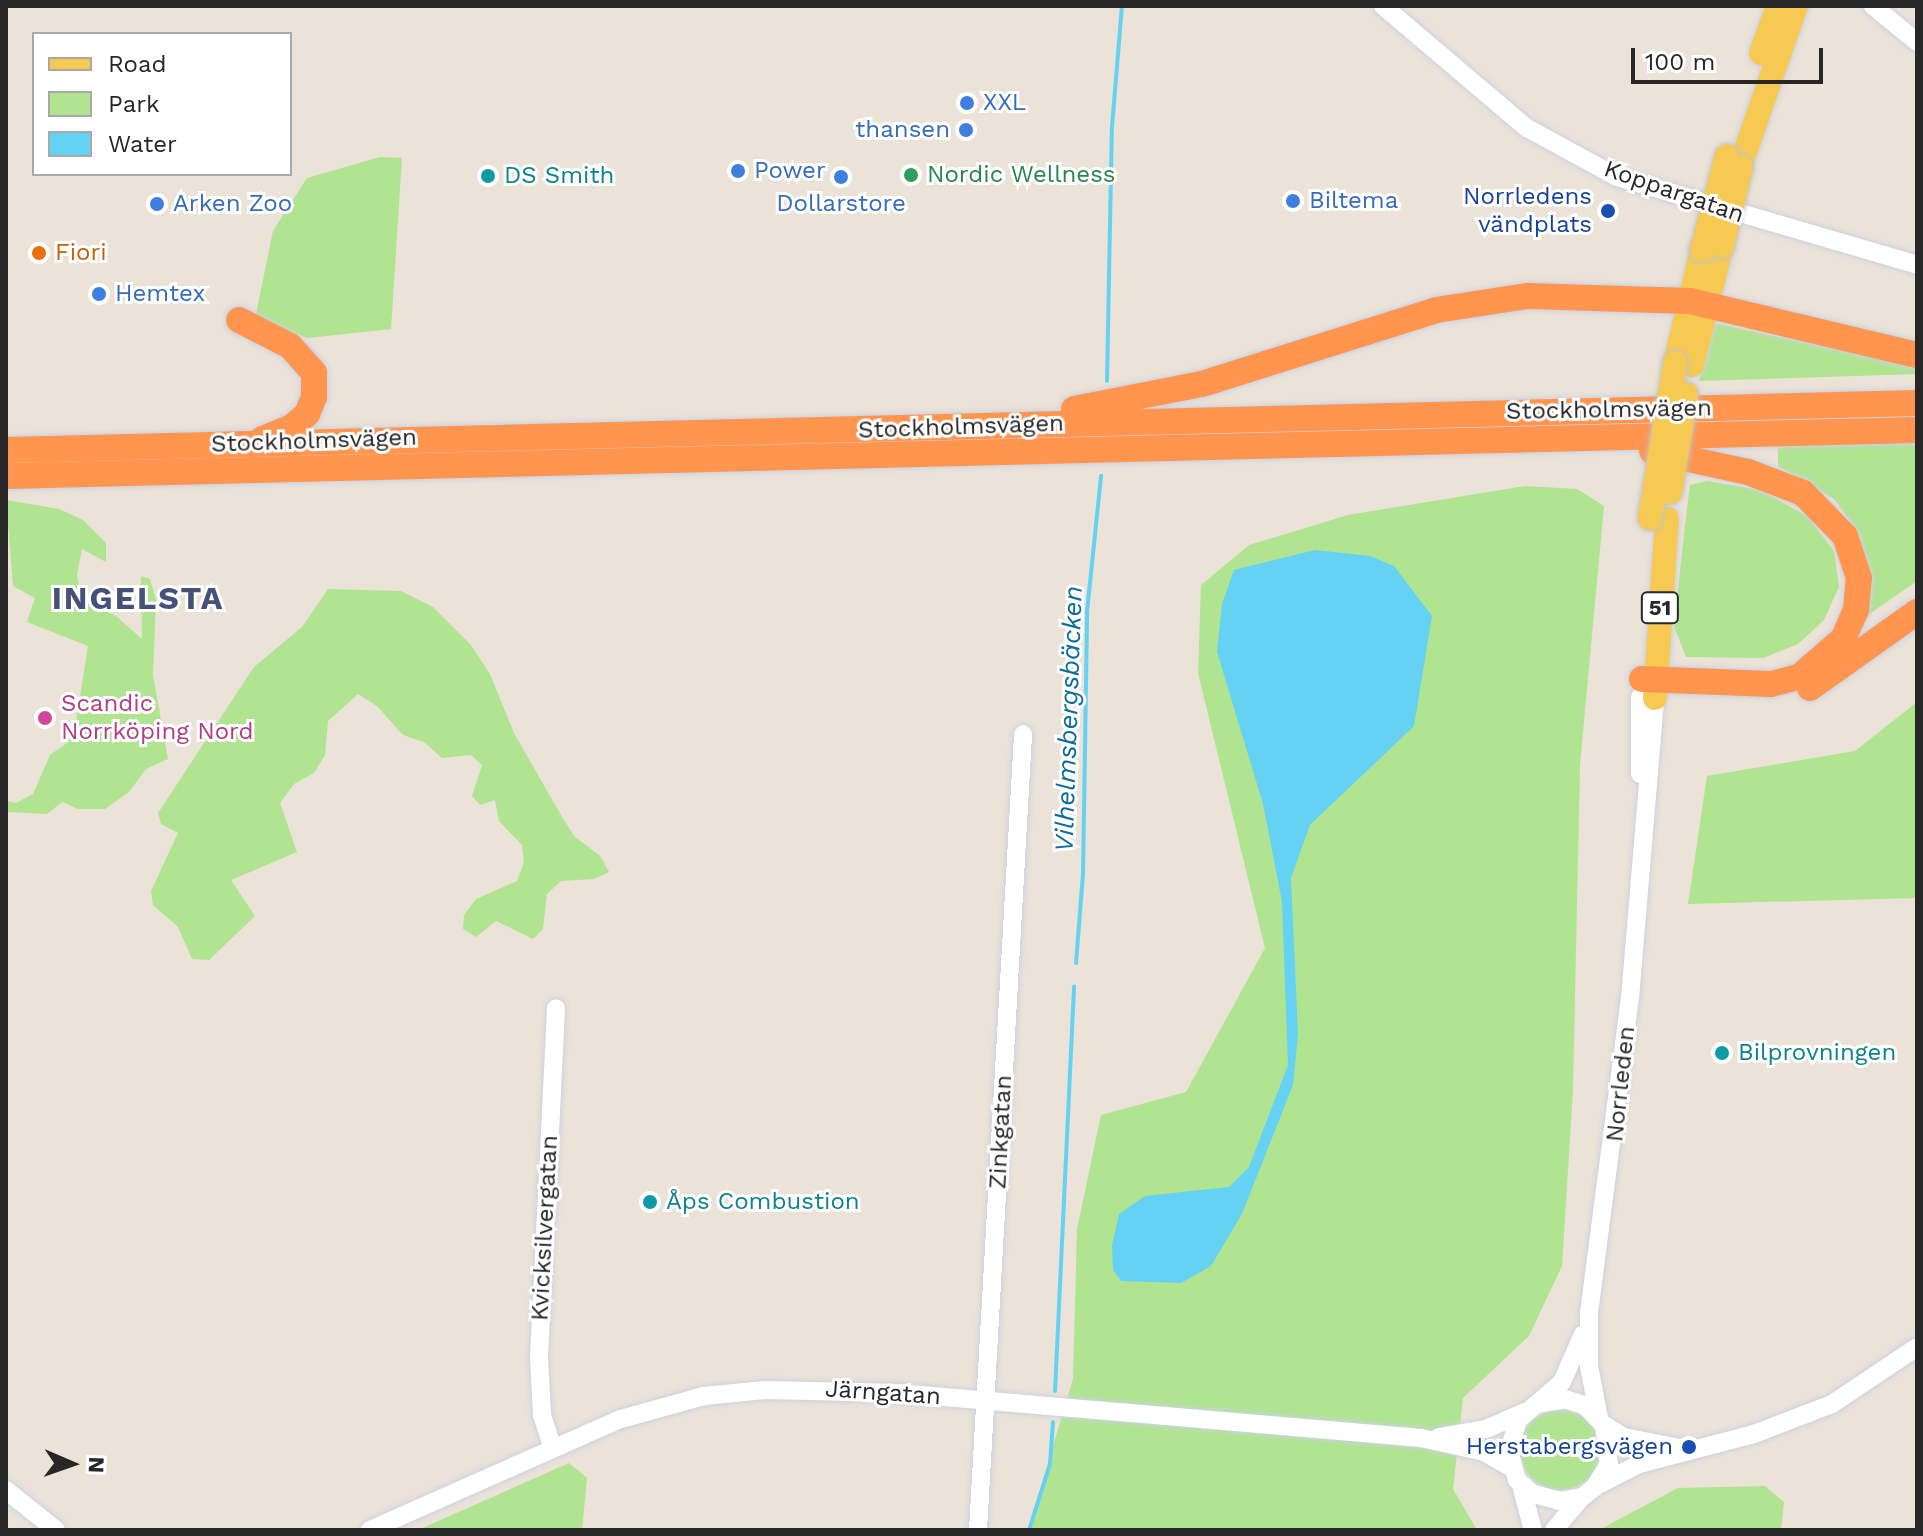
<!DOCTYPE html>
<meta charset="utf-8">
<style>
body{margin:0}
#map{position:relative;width:1923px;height:1536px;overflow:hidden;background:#ebe2d8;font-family:"Work Sans",sans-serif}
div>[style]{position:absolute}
.green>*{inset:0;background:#b0e491}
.round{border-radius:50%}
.water>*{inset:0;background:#65d2f3}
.stream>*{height:4px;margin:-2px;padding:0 2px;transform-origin:2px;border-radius:2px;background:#65d2f3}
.roads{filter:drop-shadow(0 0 2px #cdd1e1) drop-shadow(0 0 2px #cdd1e1)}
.minor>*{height:18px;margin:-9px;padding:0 9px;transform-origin:9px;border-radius:9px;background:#fff}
.major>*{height:24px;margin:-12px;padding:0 12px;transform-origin:12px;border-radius:12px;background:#f6ca52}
.highway>*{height:26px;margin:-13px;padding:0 13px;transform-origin:13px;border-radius:13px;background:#ff954e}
.bridges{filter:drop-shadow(0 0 2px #c3c3c3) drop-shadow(0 0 2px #c3c3c3)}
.major-bridge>*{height:24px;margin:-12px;padding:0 12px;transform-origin:12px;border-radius:12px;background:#f6ca52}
.dots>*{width:22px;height:22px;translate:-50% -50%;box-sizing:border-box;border:4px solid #fff;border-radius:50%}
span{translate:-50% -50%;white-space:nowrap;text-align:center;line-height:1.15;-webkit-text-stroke:6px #fff;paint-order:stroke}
.shield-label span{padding:2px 6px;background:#fff;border:2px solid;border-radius:6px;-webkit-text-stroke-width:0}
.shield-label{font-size:22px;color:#272727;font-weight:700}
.shop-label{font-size:24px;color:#366cbe}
.left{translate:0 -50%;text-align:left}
.right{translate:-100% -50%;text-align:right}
.leisure-label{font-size:24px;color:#27864d}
.culture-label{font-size:24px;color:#0d838f}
.street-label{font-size:24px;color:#272727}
.transit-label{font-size:24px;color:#164399}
.food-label{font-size:24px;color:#c56008}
.hotel-label{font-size:24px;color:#b23c85}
.water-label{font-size:26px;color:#086d9a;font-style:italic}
.district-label{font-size:32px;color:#465179;font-weight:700;letter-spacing:2px}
.frame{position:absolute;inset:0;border:8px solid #272727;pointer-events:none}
.legend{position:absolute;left:32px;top:32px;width:260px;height:144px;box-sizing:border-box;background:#fff;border:2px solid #a9a9a9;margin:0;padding:10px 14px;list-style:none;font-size:24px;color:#272727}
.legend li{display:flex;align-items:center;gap:16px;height:40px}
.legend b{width:40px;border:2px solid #a9a9a9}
.north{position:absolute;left:32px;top:1424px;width:80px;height:80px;-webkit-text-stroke:6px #fff;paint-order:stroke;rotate:92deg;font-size:22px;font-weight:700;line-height:32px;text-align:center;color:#272727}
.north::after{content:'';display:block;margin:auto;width:28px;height:36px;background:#272727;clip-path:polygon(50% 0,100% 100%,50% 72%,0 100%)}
.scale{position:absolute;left:1631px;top:48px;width:192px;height:36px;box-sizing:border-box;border:4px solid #272727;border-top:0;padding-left:10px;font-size:24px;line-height:28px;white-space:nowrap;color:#272727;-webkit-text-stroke:6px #fff;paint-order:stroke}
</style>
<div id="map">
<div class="green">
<i style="clip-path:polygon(380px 157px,402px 158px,391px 329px,308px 338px,255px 319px,273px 231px,307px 178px)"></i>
<i style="clip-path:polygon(1714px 323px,1917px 367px,1917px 374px,1699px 381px)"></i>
<i style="clip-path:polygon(1778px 443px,1917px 444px,1917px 581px,1865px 617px,1866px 565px,1859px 533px,1834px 499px,1778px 466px)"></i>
<i style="clip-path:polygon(1707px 481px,1760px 490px,1807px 516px,1834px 551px,1839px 587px,1824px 620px,1798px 644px,1763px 658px,1686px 657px,1674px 626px,1685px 525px,1690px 485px)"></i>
<i style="clip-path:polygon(1525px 486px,1577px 489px,1604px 506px,1580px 765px,1573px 1090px,1562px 1266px,1529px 1336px,1463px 1398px,1453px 1489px,1477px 1530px,1028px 1530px,1073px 1379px,1077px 1229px,1101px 1115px,1186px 1092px,1265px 948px,1198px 673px,1201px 585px,1249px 545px,1348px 515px)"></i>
<i style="clip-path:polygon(6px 500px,59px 509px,83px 520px,106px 543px,106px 562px,82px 549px,77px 575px,82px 600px,116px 616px,142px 639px,141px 576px,150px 579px,156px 600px,153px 675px,168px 759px,146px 769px,129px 792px,105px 809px,78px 809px,62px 802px,47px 814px,6px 812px,6px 801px,16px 803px,33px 794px,50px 755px,67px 743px,76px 722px,88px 646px,27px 622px,35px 598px,13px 586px)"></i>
<i style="clip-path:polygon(328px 589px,401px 591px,433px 607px,471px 645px,490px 674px,514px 733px,558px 810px,574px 836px,600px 856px,609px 872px,594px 879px,561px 881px,547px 894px,543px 929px,533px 939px,496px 921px,476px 937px,463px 929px,464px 915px,476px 899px,517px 881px,524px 862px,522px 845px,499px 821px,495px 800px,480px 805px,472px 796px,482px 765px,471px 755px,442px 758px,424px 742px,403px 735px,377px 706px,358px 694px,328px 721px,325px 755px,314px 773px,294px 784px,280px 803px,297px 852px,231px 880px,255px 916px,209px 960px,192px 959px,178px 927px,153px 905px,151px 891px,178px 833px,161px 824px,158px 813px,254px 667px,302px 627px)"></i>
<i style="clip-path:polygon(1917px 702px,1917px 898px,1688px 904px,1707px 776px,1855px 751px)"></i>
<i class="round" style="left:1520px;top:1410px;width:80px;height:80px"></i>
<i style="clip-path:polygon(569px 1463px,587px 1478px,582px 1530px,418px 1530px)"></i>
<i style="clip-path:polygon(1765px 1486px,1784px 1502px,1781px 1530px,1599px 1530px,1678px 1488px)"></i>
</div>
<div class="water">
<i style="clip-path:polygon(1315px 550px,1370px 556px,1394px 566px,1432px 616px,1414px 726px,1310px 825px,1291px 878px,1298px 1034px,1293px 1085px,1242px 1214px,1211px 1266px,1181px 1283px,1121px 1281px,1113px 1270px,1112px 1245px,1119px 1214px,1145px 1196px,1229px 1187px,1249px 1167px,1288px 1065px,1282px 902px,1263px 804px,1217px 652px,1222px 604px,1234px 570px)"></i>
</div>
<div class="stream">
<i style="left:1107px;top:381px;width:254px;rotate:-88.9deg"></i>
<i style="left:1112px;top:127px;width:121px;rotate:-85.3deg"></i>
<i style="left:1076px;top:963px;width:88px;rotate:-85.5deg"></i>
<i style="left:1083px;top:875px;width:263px;rotate:-89.1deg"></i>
<i style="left:1087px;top:612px;width:137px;rotate:-84.1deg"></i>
<i style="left:1055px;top:1391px;width:405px;rotate:-87.3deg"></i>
<i style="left:1029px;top:1530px;width:69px;rotate:-72.3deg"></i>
<i style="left:1050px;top:1464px;width:42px;rotate:-85.9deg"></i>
</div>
<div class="roads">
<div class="minor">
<i style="left:1383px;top:6px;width:189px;rotate:40.3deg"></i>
<i style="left:1527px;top:128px;width:102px;rotate:28.6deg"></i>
<i style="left:1617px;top:177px;width:313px;rotate:16.3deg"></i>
<i style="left:1873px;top:6px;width:57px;rotate:39.3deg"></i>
<i style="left:1640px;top:774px;width:77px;rotate:-90deg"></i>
<i style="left:1538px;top:1404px;width:27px;rotate:-10deg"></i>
<i style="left:1565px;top:1399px;width:20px;rotate:18deg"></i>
<i style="left:1584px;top:1405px;width:28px;rotate:45deg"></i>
<i style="left:1604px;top:1425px;width:39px;rotate:83deg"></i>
<i style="left:1609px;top:1464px;width:28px;rotate:122deg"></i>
<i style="left:1594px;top:1488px;width:15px;rotate:143deg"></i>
<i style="left:1582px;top:1497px;width:22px;rotate:170deg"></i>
<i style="left:1560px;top:1501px;width:28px;rotate:-165deg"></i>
<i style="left:1533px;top:1494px;width:21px;rotate:-139deg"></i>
<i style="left:1517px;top:1480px;width:30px;rotate:-105deg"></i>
<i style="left:1509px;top:1451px;width:32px;rotate:-74deg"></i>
<i style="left:1518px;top:1420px;width:58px;rotate:-40.8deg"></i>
<i style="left:1562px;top:1382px;width:52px;rotate:-66.4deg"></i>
<i style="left:1599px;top:1418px;width:53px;rotate:-100.9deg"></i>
<i style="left:1589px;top:1366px;width:53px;rotate:-90deg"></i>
<i style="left:1589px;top:1313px;width:318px;rotate:-82.6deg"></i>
<i style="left:1630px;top:998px;width:301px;rotate:-85.2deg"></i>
<i style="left:1604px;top:1425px;width:23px;rotate:31deg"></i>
<i style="left:1624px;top:1437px;width:57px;rotate:11.1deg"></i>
<i style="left:1439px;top:1437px;width:48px;rotate:-9.7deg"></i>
<i style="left:1486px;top:1429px;width:43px;rotate:-23.6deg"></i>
<i style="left:552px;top:1446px;width:33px;rotate:-108deg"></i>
<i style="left:542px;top:1415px;width:58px;rotate:-93deg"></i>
<i style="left:539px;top:1357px;width:349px;rotate:-87.2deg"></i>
<i style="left:1600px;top:1484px;width:44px;rotate:-27.1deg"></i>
<i style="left:1639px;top:1464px;width:119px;rotate:-14.6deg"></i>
<i style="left:1754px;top:1434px;width:84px;rotate:-21deg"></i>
<i style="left:1832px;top:1404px;width:102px;rotate:-33.8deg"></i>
<i style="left:1521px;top:1485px;width:47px;rotate:75.1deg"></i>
<i style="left:6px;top:1490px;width:64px;rotate:38.7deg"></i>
<i style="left:370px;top:1530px;width:274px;rotate:-23.9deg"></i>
<i style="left:621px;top:1419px;width:86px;rotate:-15.5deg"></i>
<i style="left:704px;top:1396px;width:61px;rotate:-5.6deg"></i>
<i style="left:765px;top:1390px;width:133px;rotate:1.3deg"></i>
<i style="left:898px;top:1393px;width:525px;rotate:4.92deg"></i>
<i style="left:1421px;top:1438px;width:65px;rotate:12.5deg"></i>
<i style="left:1484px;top:1452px;width:32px;rotate:30deg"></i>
<i style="left:978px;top:1530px;width:797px;rotate:-86.76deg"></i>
<i style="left:1554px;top:1530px;width:40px;rotate:-50deg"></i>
</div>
<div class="major">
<i style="left:1761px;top:53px;width:50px;rotate:-70.1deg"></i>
<i style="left:1742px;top:161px;width:164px;rotate:-70.8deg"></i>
<i style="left:1675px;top:363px;width:116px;rotate:-76.6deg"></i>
<i style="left:1692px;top:365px;width:123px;rotate:-75.9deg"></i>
<i style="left:1655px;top:698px;width:180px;rotate:-86.2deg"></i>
</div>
<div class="highway">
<i style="left:239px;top:320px;width:57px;rotate:27deg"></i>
<i style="left:290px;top:346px;width:36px;rotate:48deg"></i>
<i style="left:314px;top:373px;width:24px;rotate:90deg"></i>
<i style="left:314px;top:397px;width:18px;rotate:112deg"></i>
<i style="left:307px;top:414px;width:20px;rotate:139deg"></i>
<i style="left:292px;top:427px;width:32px;rotate:158deg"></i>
<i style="left:1074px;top:409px;width:130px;rotate:-11.1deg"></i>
<i style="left:1202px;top:384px;width:245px;rotate:-17.5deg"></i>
<i style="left:1436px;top:310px;width:93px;rotate:-8.7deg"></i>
<i style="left:1528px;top:296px;width:162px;rotate:1.8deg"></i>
<i style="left:1690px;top:301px;width:233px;rotate:13.4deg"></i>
<i style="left:6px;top:450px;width:1912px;rotate:-1.41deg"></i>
<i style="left:6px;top:476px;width:1912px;rotate:-1.38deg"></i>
<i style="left:1642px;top:679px;width:129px;rotate:2.2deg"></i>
<i style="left:1771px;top:684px;width:29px;rotate:-14deg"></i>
<i style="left:1799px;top:677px;width:58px;rotate:-40.8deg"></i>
<i style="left:1843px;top:639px;width:32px;rotate:-66deg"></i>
<i style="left:1856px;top:610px;width:32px;rotate:-85deg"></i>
<i style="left:1859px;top:578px;width:44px;rotate:-108.4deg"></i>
<i style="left:1845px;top:536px;width:60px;rotate:-134.3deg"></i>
<i style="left:1803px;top:493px;width:59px;rotate:-159.1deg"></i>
<i style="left:1748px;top:472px;width:98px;rotate:-167.7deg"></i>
<i style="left:1810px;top:688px;width:131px;rotate:-35.4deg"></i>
</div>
</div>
<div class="bridges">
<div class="major-bridge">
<i style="left:1722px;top:246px;width:81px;rotate:-76.5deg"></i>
<i style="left:1702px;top:250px;width:97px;rotate:-75.1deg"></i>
<i style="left:1670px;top:492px;width:99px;rotate:-80.7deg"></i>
<i style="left:1650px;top:518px;width:157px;rotate:-80.8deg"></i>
</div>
</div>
<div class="dots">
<i style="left:967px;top:103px;background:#3f7fe0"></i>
<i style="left:966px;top:130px;background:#3f7fe0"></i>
<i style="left:738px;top:171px;background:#3f7fe0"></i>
<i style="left:911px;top:175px;background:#2e9e5b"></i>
<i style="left:488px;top:176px;background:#0f9aa8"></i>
<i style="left:841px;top:177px;background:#3f7fe0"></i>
<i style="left:1293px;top:201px;background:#3f7fe0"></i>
<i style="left:157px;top:204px;background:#3f7fe0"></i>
<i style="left:1608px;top:211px;background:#1a4fb4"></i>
<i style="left:39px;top:253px;background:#e8710a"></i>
<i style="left:99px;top:294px;background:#3f7fe0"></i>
<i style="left:45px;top:718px;background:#d1479c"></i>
<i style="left:1722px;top:1053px;background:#0f9aa8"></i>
<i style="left:650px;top:1202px;background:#0f9aa8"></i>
<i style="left:1689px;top:1447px;background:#1a4fb4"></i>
</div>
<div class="shield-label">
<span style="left:1660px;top:608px">51</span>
</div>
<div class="shop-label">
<span class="left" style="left:983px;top:103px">XXL</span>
<span class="right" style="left:950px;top:130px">thansen</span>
<span class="left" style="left:754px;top:171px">Power</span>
<span class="left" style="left:1309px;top:201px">Biltema</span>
<span class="left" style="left:173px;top:204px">Arken Zoo</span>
<span style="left:841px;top:204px">Dollarstore</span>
<span class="left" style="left:115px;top:294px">Hemtex</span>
</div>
<div class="leisure-label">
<span class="left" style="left:927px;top:175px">Nordic Wellness</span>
</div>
<div class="culture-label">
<span class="left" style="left:504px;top:176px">DS Smith</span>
<span class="left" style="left:1738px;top:1053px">Bilprovningen</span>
<span class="left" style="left:666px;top:1202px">Åps Combustion</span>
</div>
<div class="street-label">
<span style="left:1674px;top:192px;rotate:19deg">Koppargatan</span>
<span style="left:1609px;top:410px;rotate:-1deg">Stockholmsvägen</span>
<span style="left:961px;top:427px;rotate:-2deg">Stockholmsvägen</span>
<span style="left:314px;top:441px;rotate:-2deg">Stockholmsvägen</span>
<span style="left:1621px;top:1084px;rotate:-84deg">Norrleden</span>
<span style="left:1001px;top:1132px;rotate:-87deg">Zinkgatan</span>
<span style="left:545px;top:1228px;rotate:-87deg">Kvicksilvergatan</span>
<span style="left:883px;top:1393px;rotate:4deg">Järngatan</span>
</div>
<div class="transit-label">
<span class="right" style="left:1592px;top:211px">Norrledens<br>vändplats</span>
<span class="right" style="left:1673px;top:1447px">Herstabergsvägen</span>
</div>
<div class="food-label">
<span class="left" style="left:55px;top:253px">Fiori</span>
</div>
<div class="hotel-label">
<span class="left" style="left:61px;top:718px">Scandic<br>Norrköping Nord</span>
</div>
<div class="water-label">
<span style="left:1069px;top:719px;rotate:-88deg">Vilhelmsbergsbäcken</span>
</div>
<div class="district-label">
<span style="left:138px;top:598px">INGELSTA</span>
</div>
<div class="frame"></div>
<ul class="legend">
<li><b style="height:10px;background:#f6ca52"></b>Road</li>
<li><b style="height:22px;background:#b0e491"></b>Park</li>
<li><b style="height:22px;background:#65d2f3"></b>Water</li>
</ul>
<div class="north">N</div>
<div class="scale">100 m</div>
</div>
